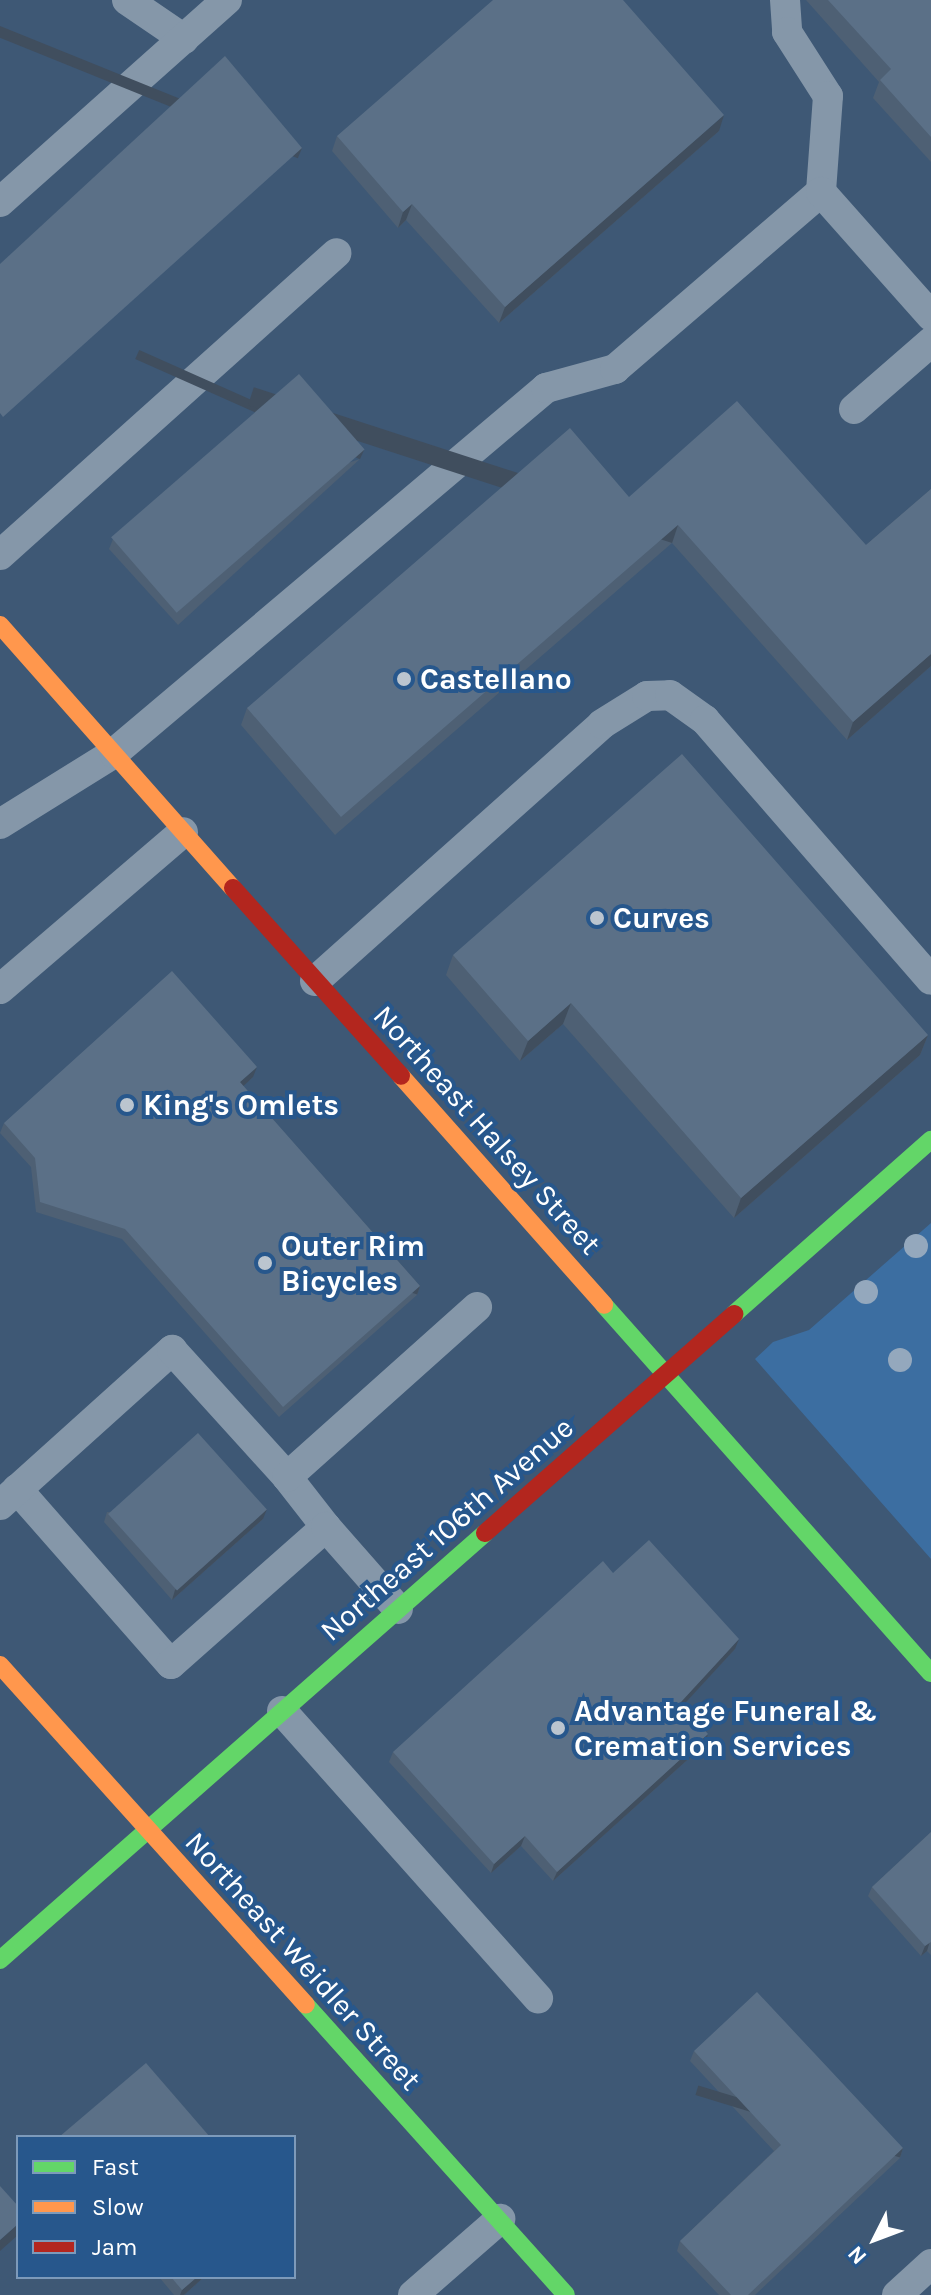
<!DOCTYPE html>
<style>
body{margin:0}
#map{position:relative;width:931px;height:2295px;overflow:hidden;background:#3e5875;font-family:Karla,sans-serif}
div>[style]{position:absolute}
.green>*{inset:0;background:#3c6ea1}
.lane>*{height:30px;margin:-15px;padding:0 15px;transform-origin:15px;border-radius:15px;background:#8597a9}
.fast>*{height:18px;margin:-9px;padding:0 9px;transform-origin:9px;border-radius:9px;background:#63d668}
.slow>*{height:18px;margin:-9px;padding:0 9px;transform-origin:9px;border-radius:9px;background:#ff974d}
.jam>*{height:18px;margin:-9px;padding:0 9px;transform-origin:9px;border-radius:9px;background:#b3261e}
.trees>*{width:24px;height:24px;margin:-12px;border-radius:50%;background:#94a8bd}
.wall>*{inset:0;background:#4e6074}
.shaded-wall>*{inset:0;background:#404e5e;transform-origin:0 0}
.building>*{inset:0;background:#5b7087;transform-origin:0 0}
.dots>*{width:22px;height:22px;translate:-50% -50%;box-sizing:border-box;border:4px solid #27578c;border-radius:50%}
span{translate:-50% -50%;white-space:nowrap;text-align:center;line-height:1.15;-webkit-text-stroke:8px #27578c;paint-order:stroke}
.poi-label{font-size:30px;color:#fff;font-weight:700}
.left{translate:0 -50%;text-align:left}
.street-label{font-size:30px;color:#fff}
.legend{position:absolute;left:16px;top:2135px;width:280px;height:144px;box-sizing:border-box;background:#27578c;border:2px solid #7d9aba;margin:0;padding:10px 14px;list-style:none;font-size:24px;color:#fff}
.legend li{display:flex;align-items:center;gap:16px;height:40px}
.legend b{width:40px;border:2px solid #7d9aba}
.north{position:absolute;left:835px;top:2199px;width:80px;height:80px;-webkit-text-stroke:6px #27578c;paint-order:stroke;rotate:228deg;font-size:22px;font-weight:700;line-height:32px;text-align:center;color:#fff}
.north::after{content:'';display:block;margin:auto;width:28px;height:36px;background:#fff;clip-path:polygon(50% 0,100% 100%,50% 72%,0 100%)}
</style>
<div id="map">
<div class="green">
<i style="clip-path:polygon(931px 1223px,931px 1559px,755px 1359px,773px 1342px,809px 1330px)"></i>
</div>
<div class="lane">
<i style="left:127px;top:0;width:69px;rotate:34.4deg"></i>
<i style="left:785px;top:0;width:32px;rotate:86deg"></i>
<i style="left:787px;top:32px;width:76px;rotate:57.4deg"></i>
<i style="left:828px;top:96px;width:96px;rotate:94.2deg"></i>
<i style="left:0;top:202px;width:304px;rotate:-41.7deg"></i>
<i style="left:854px;top:409px;width:102px;rotate:-41deg"></i>
<i style="left:0;top:555px;width:452px;rotate:-41.9deg"></i>
<i style="left:0;top:824px;width:134px;rotate:-31.9deg"></i>
<i style="left:114px;top:753px;width:566px;rotate:-40.19deg"></i>
<i style="left:546px;top:388px;width:72px;rotate:-15.4deg"></i>
<i style="left:615px;top:369px;width:272px;rotate:-40.7deg"></i>
<i style="left:821px;top:192px;width:166px;rotate:48.4deg"></i>
<i style="left:315px;top:981px;width:385px;rotate:-41.8deg"></i>
<i style="left:602px;top:724px;width:53px;rotate:-31.9deg"></i>
<i style="left:647px;top:696px;width:23px;rotate:-2deg"></i>
<i style="left:670px;top:695px;width:43px;rotate:35.5deg"></i>
<i style="left:705px;top:720px;width:344px;rotate:49deg"></i>
<i style="left:0;top:989px;width:241px;rotate:-40.6deg"></i>
<i style="left:287px;top:1477px;width:63px;rotate:52deg"></i>
<i style="left:17px;top:1489px;width:233px;rotate:48.7deg"></i>
<i style="left:171px;top:1664px;width:207px;rotate:-41.5deg"></i>
<i style="left:326px;top:1527px;width:109px;rotate:48.7deg"></i>
<i style="left:0;top:1505px;width:232px;rotate:-42deg"></i>
<i style="left:172px;top:1350px;width:171px;rotate:47.8deg"></i>
<i style="left:287px;top:1477px;width:255px;rotate:-41.8deg"></i>
<i style="left:282px;top:1711px;width:385px;rotate:48.3deg"></i>
<i style="left:413px;top:2295px;width:116px;rotate:-41.1deg"></i>
<i style="left:897px;top:2295px;width:46px;rotate:-42.4deg"></i>
</div>
<div class="fast">
<i style="left:604px;top:1305px;width:492px;rotate:48.4deg"></i>
<i style="left:734px;top:1314px;width:263px;rotate:-41.5deg"></i>
<i style="left:0;top:1960px;width:646px;rotate:-41.36deg"></i>
<i style="left:306px;top:2005px;width:389px;rotate:48.1deg"></i>
</div>
<div class="slow">
<i style="left:0;top:625px;width:351px;rotate:48.5deg"></i>
<i style="left:401px;top:1076px;width:306px;rotate:48.4deg"></i>
<i style="left:0;top:1665px;width:457px;rotate:48deg"></i>
</div>
<div class="jam">
<i style="left:233px;top:888px;width:252px;rotate:48.2deg"></i>
<i style="left:485px;top:1533px;width:332px;rotate:-41.3deg"></i>
</div>
<div class="trees">
<i style="left:916px;top:1246px"></i>
<i style="left:866px;top:1292px"></i>
<i style="left:900px;top:1360px"></i>
</div>
<div class="wall">
<i style="clip-path:polygon(806px 0,931px 0,931px 162px,873px 98px,879px 82px)"></i>
<i style="clip-path:polygon(719px 131px,499px 323px,406px 220px,398px 228px,332px 151px,337px 136px)"></i>
<i style="clip-path:polygon(360px 459px,178px 625px,109px 549px,113px 539px)"></i>
<i style="clip-path:polygon(931px 489px,931px 666px,847px 740px,672px 543px,335px 835px,241px 725px,247px 708px,629px 497px,866px 545px)"></i>
<i style="clip-path:polygon(453px 955px,928px 1035px,920px 1055px,734px 1218px,563px 1024px,520px 1061px,446px 975px)"></i>
<i style="clip-path:polygon(253px 1077px,243px 1086px,420px 1286px,417px 1295px,279px 1417px,122px 1239px,36px 1212px,31px 1167px,0 1133px,4px 1123px)"></i>
<i style="clip-path:polygon(107px 1512px,263px 1519px,172px 1600px,104px 1522px)"></i>
<i style="clip-path:polygon(613px 1573px,735px 1649px,682px 1706px,705px 1744px,553px 1881px,521px 1846px,491px 1873px,389px 1762px,393px 1752px)"></i>
<i style="clip-path:polygon(931px 1832px,931px 1955px,927px 1951px,921px 1956px,868px 1896px,872px 1887px)"></i>
<i style="clip-path:polygon(694px 2051px,903px 2148px,900px 2158px,755px 2295px,719px 2295px,677px 2251px,680px 2241px,774px 2151px,690px 2061px)"></i>
<i style="clip-path:polygon(159px 2277px,204px 2277px,184px 2295px,174px 2295px)"></i>
</div>
<div class="shaded-wall">
<i style="clip-path:polygon(724px 115px,719px 131px,499px 323px,505px 307px)"></i>
<i style="left:302px;top:148px;width:11px;height:402px;rotate:112deg"></i>
<i style="clip-path:polygon(412px 204px,406px 220px,398px 228px,403px 212px)"></i>
<i style="left:364px;top:450px;width:10px;height:246px;rotate:114deg"></i>
<i style="left:678px;top:525px;width:19px;height:446px;rotate:108deg"></i>
<i style="clip-path:polygon(931px 654px,931px 666px,847px 740px,853px 722px)"></i>
<i style="clip-path:polygon(571px 1003px,563px 1024px,520px 1061px,528px 1041px)"></i>
<i style="clip-path:polygon(928px 1035px,920px 1055px,734px 1218px,741px 1198px)"></i>
<i style="clip-path:polygon(257px 1067px,253px 1077px,237px 1092px,240px 1082px)"></i>
<i style="left:420px;top:1286px;width:9px;height:183px;rotate:108deg"></i>
<i style="clip-path:polygon(267px 1509px,263px 1519px,172px 1600px,175px 1590px)"></i>
<i style="clip-path:polygon(739px 1639px,735px 1649px,676px 1713px,680px 1703px)"></i>
<i style="clip-path:polygon(708px 1734px,705px 1744px,553px 1881px,557px 1872px)"></i>
<i style="clip-path:polygon(525px 1836px,521px 1846px,491px 1873px,494px 1864px)"></i>
<i style="clip-path:polygon(930px 1941px,927px 1951px,921px 1956px,925px 1946px)"></i>
<i style="left:903px;top:2148px;width:10px;height:214px;rotate:107deg"></i>
<i style="clip-path:polygon(18px 2224px,18px 2235px,0 2251px,0 2240px)"></i>
<i style="clip-path:polygon(197px 2277px,204px 2277px,184px 2295px,180px 2295px,182px 2290px)"></i>
</div>
<div class="building">
<i style="clip-path:polygon(493px 0,623px 0,724px 115px,505px 307px,412px 204px,403px 212px,337px 136px)"></i>
<i style="clip-path:polygon(828px 0,931px 0,931px 137px,880px 80px,891px 69px)"></i>
<i style="clip-path:polygon(225px 56px,302px 148px,3px 417px,0 413px,0 264px)"></i>
<i style="left:299px;top:374px;width:100px;height:249px;rotate:49deg"></i>
<i style="clip-path:polygon(737px 401px,866px 545px,931px 489px,931px 654px,853px 722px,678px 525px,341px 817px,247px 708px,570px 428px,629px 497px)"></i>
<i style="clip-path:polygon(682px 754px,928px 1035px,741px 1198px,571px 1003px,528px 1041px,453px 955px)"></i>
<i style="clip-path:polygon(172px 971px,257px 1067px,240px 1082px,420px 1286px,283px 1407px,125px 1229px,40px 1202px,35px 1158px,4px 1123px)"></i>
<i style="left:198px;top:1433px;width:103px;height:121px;rotate:48deg"></i>
<i style="clip-path:polygon(649px 1540px,739px 1639px,680px 1703px,708px 1734px,557px 1872px,525px 1836px,494px 1864px,393px 1752px,603px 1561px,613px 1573px)"></i>
<i style="clip-path:polygon(931px 1832px,931px 1942px,925px 1946px,872px 1887px)"></i>
<i style="clip-path:polygon(757px 1992px,903px 2148px,748px 2295px,731px 2295px,680px 2241px,781px 2145px,694px 2051px)"></i>
<i style="clip-path:polygon(146px 2063px,210px 2137px,59px 2137px)"></i>
<i style="clip-path:polygon(0 2186px,18px 2206px,18px 2224px,0 2240px)"></i>
<i style="clip-path:polygon(171px 2277px,197px 2277px,182px 2290px)"></i>
</div>
<div class="dots">
<i style="left:404px;top:679px;background:#bbc5cf"></i>
<i style="left:597px;top:918px;background:#bbc5cf"></i>
<i style="left:127px;top:1105px;background:#bbc5cf"></i>
<i style="left:265px;top:1263px;background:#bbc5cf"></i>
<i style="left:558px;top:1728px;background:#bbc5cf"></i>
</div>
<div class="poi-label">
<span class="left" style="left:420px;top:679px">Castellano</span>
<span class="left" style="left:613px;top:918px">Curves</span>
<span class="left" style="left:143px;top:1105px">King's Omlets</span>
<span class="left" style="left:281px;top:1263px">Outer Rim<br>Bicycles</span>
<span class="left" style="left:574px;top:1728px">Advantage Funeral &amp;<br>Cremation Services</span>
</div>
<div class="street-label">
<span style="left:487px;top:1130px;rotate:48deg">Northeast Halsey Street</span>
<span style="left:447px;top:1529px;rotate:-41deg">Northeast 106th Avenue</span>
<span style="left:303px;top:1961px;rotate:48deg">Northeast Weidler Street</span>
</div>
<ul class="legend">
<li><b style="height:10px;background:#63d668"></b>Fast</li>
<li><b style="height:10px;background:#ff974d"></b>Slow</li>
<li><b style="height:10px;background:#b3261e"></b>Jam</li>
</ul>
<div class="north">N</div>
</div>
